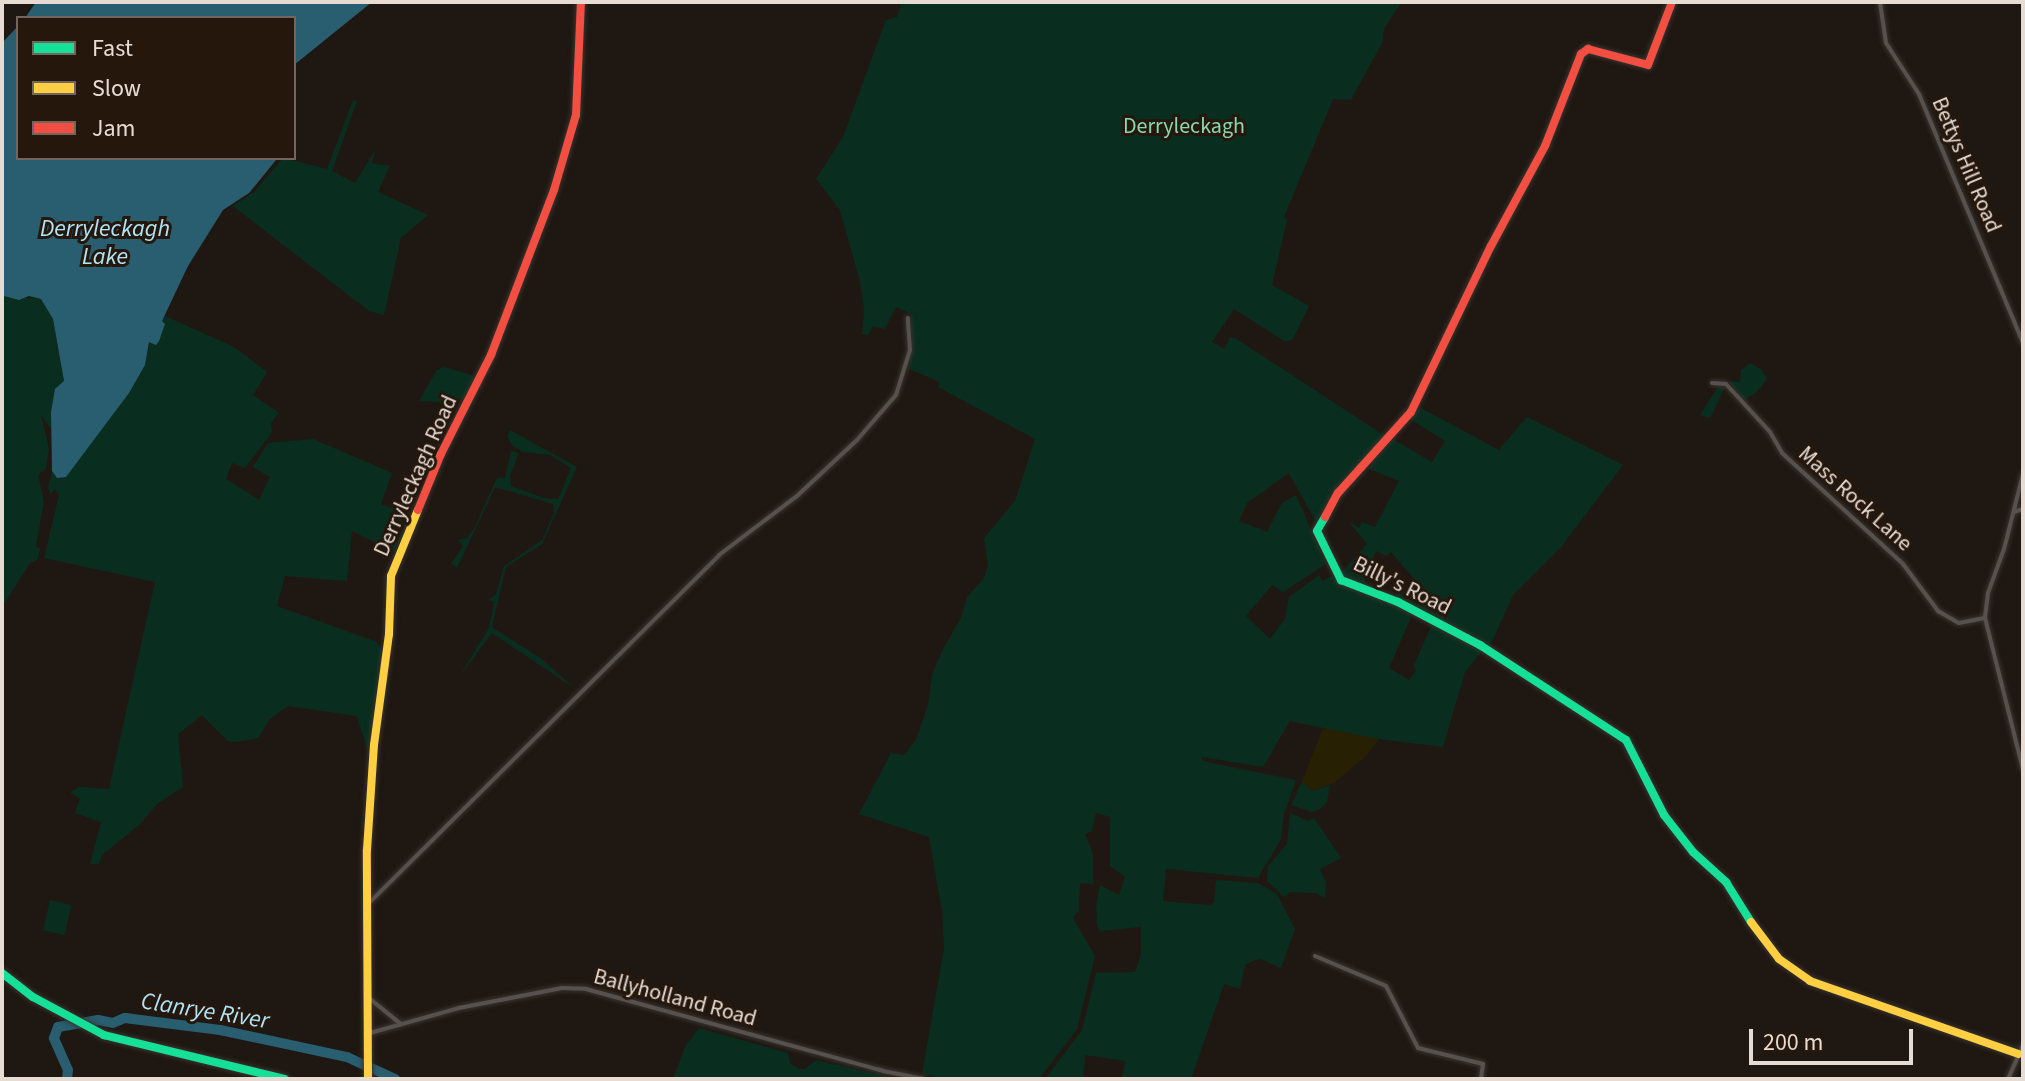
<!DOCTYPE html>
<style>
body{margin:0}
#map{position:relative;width:2025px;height:1081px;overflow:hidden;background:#1f1812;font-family:"Source Sans 3",sans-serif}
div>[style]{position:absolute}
.green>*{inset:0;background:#092e1f;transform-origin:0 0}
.sand>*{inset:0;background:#282003}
.water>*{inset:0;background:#285e6f}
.river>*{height:10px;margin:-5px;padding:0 5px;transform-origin:5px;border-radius:5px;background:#285e6f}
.roads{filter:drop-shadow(0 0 2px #39332f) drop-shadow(0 0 2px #39332f)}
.street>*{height:4px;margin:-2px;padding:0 2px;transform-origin:2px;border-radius:2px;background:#57514d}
.fast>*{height:8px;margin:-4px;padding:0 4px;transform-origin:4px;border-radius:4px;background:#16e098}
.slow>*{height:8px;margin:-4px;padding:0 4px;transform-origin:4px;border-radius:4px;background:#ffcf43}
.jam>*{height:8px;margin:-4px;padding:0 4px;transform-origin:4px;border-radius:4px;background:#f24e42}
span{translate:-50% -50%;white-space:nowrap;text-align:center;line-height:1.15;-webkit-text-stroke:6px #25170c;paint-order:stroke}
.park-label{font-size:22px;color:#87d8b1}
.street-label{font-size:22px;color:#e6dcd4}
.water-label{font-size:24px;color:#b0e4f7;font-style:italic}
.frame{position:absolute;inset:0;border:4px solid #e6dcd4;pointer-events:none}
.legend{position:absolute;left:16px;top:16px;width:280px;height:144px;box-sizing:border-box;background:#25170c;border:2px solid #72665c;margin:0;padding:10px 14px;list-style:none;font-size:24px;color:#e6dcd4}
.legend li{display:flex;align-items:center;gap:16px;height:40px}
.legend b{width:40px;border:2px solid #72665c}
.scale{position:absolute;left:1749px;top:1029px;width:164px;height:36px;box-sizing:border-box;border:4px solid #e6dcd4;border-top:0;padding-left:10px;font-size:24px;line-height:28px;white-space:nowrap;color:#e6dcd4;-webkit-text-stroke:6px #25170c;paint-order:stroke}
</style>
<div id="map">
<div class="green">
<i style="clip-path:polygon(902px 2px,1402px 2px,1384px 28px,1383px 41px,1351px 100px,1333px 99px,1284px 217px,1287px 220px,1272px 285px,1309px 306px,1293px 339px,1286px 342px,1234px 309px,1212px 342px,1224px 349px,1230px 337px,1235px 338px,1385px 436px,1333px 493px,1316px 522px,1289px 473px,1247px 503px,1239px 521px,1267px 532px,1282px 503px,1296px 495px,1326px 564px,1283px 592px,1272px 585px,1246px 616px,1270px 639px,1285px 619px,1289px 597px,1319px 575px,1322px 581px,1332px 576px,1342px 584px,1406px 608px,1412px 615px,1389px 668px,1409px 680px,1416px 671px,1414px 665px,1433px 622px,1483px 650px,1465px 672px,1443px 747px,1371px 738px,1290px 721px,1263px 767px,1202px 757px,1202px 760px,1212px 763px,1296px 780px,1284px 814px,1281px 839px,1258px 878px,1166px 869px,1163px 901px,1210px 905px,1214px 902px,1216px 880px,1258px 883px,1277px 894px,1295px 929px,1281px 968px,1260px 959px,1253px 961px,1245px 965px,1240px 989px,1224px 984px,1191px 1079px,1122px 1079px,1125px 1061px,1085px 1055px,1083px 1079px,1045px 1079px,1082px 1030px,1096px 973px,1135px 972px,1141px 954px,1141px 927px,1100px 931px,1097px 925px,1096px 907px,1100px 885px,1119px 895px,1125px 877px,1110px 866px,1110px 817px,1096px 813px,1092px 831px,1085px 834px,1093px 854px,1093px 884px,1080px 883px,1079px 911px,1073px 918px,1095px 956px,1077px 1029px,1039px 1079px,945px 1079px,922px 1074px,944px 949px,942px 911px,929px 837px,859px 814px,891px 753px,904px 755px,916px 740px,928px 705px,932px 675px,943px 649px,961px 618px,967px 597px,984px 578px,988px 565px,984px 538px,1015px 501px,1035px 439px,938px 387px,940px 382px,909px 369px,912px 344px,911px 315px,907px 312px,896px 307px,885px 329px,873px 326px,868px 335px,862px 334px,864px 309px,860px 282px,840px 210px,816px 179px,843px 137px,886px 20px,897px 17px)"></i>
<i style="clip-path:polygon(353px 100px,357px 101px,332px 171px,355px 183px,375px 150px,372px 163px,390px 166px,378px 192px,428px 215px,401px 238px,384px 315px,369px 311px,233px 206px,254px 192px,283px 158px,327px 169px)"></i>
<i style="clip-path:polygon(4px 296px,41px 299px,53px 319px,64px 382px,51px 412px,51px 429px,41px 415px,49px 449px,46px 468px,38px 475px,44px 501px,36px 546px,40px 549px,37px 560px,30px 563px,2px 607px)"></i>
<i style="clip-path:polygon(165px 316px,234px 347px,267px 372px,253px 395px,279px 413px,271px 423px,272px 432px,245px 468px,232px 463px,226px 479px,259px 500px,270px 477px,253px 467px,268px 443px,313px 439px,392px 473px,381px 504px,411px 515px,395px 552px,352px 531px,347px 581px,285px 576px,277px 606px,377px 642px,383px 652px,368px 752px,357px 716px,288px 706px,270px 719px,258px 738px,236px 742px,228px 741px,202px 715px,178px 734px,183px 787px,158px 803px,140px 824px,102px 855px,99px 864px,90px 864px,101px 822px,75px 813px,80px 799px,70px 792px,79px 787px,109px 789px,155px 582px,44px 558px,59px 495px,55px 489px,51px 494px,48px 488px,52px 471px,57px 478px,129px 393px,145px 365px,150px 341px)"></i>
<i style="clip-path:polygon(1750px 363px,1762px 370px,1767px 379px,1757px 392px,1744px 400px,1730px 384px,1731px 381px,1740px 382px,1741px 370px)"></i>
<i style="clip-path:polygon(444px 367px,475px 376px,468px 397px,452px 403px,419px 401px,437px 370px)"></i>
<i style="clip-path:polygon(1718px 387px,1725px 387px,1710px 418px,1700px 415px)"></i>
<i style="clip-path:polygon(1419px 407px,1499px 450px,1527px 417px,1623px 465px,1561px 547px,1513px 595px,1489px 648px,1391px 598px,1418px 583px,1391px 552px,1387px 556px,1376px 551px,1364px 584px,1357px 585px,1340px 574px,1367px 544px,1349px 522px,1359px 528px,1362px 522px,1375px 527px,1399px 481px,1369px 469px,1381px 450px,1393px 439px,1432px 462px,1445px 441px,1410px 419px)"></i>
<i style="clip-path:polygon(510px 430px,577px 467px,542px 544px,506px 567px,492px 627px,543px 660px,574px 688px,492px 633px,459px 677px,489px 628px,494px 602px,488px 600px,496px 594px,504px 566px,542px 540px,554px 513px,553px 504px,495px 487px,457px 568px,451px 564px,463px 546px,458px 540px,467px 538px,474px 529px,497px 478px,505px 478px,511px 451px,519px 453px,510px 475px,511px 486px,544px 498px,558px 499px,571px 468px,550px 455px,523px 452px,513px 446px,507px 436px)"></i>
<i style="clip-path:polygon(1302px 782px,1312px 791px,1330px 785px,1327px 802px,1320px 809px,1312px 812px,1291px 805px)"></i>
<i style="clip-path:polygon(1290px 813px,1308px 821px,1314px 818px,1341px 858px,1320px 869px,1326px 882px,1325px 898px,1316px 893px,1290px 892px,1284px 897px,1267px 881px,1268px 866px,1287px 844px)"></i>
<i style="left:50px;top:900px;width:22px;height:31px;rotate:13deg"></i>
<i style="clip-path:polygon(699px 1028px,788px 1053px,790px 1063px,799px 1069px,805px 1069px,816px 1060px,899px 1079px,673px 1079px,686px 1045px)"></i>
</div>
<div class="sand">
<i style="clip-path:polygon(1323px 728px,1379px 739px,1366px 756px,1334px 783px,1312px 791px,1302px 782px)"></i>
</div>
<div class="water">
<i style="clip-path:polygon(36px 2px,372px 2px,294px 65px,294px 18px,25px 18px)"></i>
<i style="clip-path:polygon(18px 26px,18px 158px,283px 158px,276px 160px,249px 193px,223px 210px,188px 266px,162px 321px,165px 324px,159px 341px,156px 345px,149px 342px,145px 365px,129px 393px,66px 477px,57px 478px,52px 471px,51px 412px,55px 389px,64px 381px,53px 319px,41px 299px,29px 296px,19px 300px,4px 296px,2px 301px,2px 43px)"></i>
</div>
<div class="river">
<i style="left:67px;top:1079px;width:9px;rotate:-84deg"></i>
<i style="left:68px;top:1070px;width:35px;rotate:-114deg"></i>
<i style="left:54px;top:1038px;width:12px;rotate:-70deg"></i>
<i style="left:58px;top:1027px;width:41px;rotate:-9.9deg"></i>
<i style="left:98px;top:1020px;width:15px;rotate:11deg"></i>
<i style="left:113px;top:1023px;width:13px;rotate:-23deg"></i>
<i style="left:125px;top:1018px;width:96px;rotate:7.2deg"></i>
<i style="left:220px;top:1030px;width:130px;rotate:12deg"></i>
<i style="left:347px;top:1057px;width:53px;rotate:24.6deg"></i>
</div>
<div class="roads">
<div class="street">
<i style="left:1880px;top:2px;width:41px;rotate:81.7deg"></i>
<i style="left:1886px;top:43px;width:61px;rotate:57.1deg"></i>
<i style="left:1919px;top:94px;width:270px;rotate:67.3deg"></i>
<i style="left:1712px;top:383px;width:14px;rotate:4deg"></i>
<i style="left:1726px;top:384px;width:65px;rotate:47.5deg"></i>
<i style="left:1770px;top:432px;width:24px;rotate:60deg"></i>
<i style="left:1782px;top:453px;width:164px;rotate:42.5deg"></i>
<i style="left:1903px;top:564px;width:59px;rotate:53.3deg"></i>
<i style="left:1938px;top:611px;width:24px;rotate:30deg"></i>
<i style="left:1959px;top:623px;width:26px;rotate:-11deg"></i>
<i style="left:2023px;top:474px;width:77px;rotate:104.2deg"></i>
<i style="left:2004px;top:549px;width:47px;rotate:110deg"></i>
<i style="left:1988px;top:593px;width:25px;rotate:97deg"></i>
<i style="left:1985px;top:618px;width:156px;rotate:75.9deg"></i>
<i style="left:2014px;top:512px;width:9px;rotate:-18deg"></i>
<i style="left:368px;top:904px;width:495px;rotate:-44.8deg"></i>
<i style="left:719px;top:555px;width:98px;rotate:-37.1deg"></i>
<i style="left:797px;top:496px;width:82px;rotate:-43deg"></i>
<i style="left:857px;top:440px;width:60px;rotate:-49.1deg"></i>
<i style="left:896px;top:395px;width:47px;rotate:-72.7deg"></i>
<i style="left:910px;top:350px;width:32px;rotate:-94deg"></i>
<i style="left:1315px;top:956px;width:77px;rotate:22.9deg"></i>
<i style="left:1386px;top:986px;width:70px;rotate:62.7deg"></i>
<i style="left:1418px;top:1048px;width:67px;rotate:13.8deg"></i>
<i style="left:1483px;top:1064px;width:15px;rotate:98deg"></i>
<i style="left:370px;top:999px;width:40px;rotate:39deg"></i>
<i style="left:370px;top:1033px;width:92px;rotate:-15.7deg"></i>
<i style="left:459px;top:1008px;width:105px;rotate:-11deg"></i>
<i style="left:562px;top:988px;width:24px;rotate:2deg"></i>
<i style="left:586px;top:989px;width:308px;rotate:15.4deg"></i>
<i style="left:883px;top:1071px;width:42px;rotate:11deg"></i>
<i style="left:2008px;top:1079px;width:36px;rotate:-66deg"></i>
</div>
<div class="fast">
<i style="left:1325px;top:517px;width:16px;rotate:120deg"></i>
<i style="left:1317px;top:531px;width:55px;rotate:63.9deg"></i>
<i style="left:1341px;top:580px;width:61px;rotate:21.1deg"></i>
<i style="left:1398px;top:602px;width:93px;rotate:27.7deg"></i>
<i style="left:1480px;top:645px;width:174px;rotate:33.1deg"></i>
<i style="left:1626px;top:740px;width:84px;rotate:63.1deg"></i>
<i style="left:1664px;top:815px;width:47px;rotate:51.9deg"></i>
<i style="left:1693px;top:852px;width:45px;rotate:42.3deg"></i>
<i style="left:1726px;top:882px;width:47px;rotate:58deg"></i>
<i style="left:2px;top:973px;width:39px;rotate:38deg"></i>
<i style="left:33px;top:997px;width:81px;rotate:28.2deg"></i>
<i style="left:104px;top:1035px;width:186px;rotate:13.7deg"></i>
</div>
<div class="slow">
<i style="left:1751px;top:922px;width:46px;rotate:52.9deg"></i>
<i style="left:1779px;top:959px;width:38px;rotate:35deg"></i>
<i style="left:1810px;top:981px;width:221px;rotate:19.3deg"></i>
<i style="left:368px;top:1079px;width:229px;rotate:-90.3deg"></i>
<i style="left:367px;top:850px;width:105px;rotate:-86.2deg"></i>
<i style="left:374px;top:745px;width:112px;rotate:-82.3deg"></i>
<i style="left:389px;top:634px;width:58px;rotate:-88deg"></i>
<i style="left:391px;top:576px;width:71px;rotate:-67.8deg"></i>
</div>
<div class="jam">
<i style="left:418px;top:510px;width:61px;rotate:-67.7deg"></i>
<i style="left:441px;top:454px;width:111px;rotate:-63.2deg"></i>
<i style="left:491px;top:355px;width:177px;rotate:-69.1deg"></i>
<i style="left:554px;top:190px;width:78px;rotate:-73.7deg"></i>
<i style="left:576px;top:115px;width:113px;rotate:-87.5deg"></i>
<i style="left:1325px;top:517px;width:27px;rotate:-62deg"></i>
<i style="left:1338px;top:493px;width:109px;rotate:-48deg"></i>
<i style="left:1411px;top:412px;width:184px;rotate:-64.3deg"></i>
<i style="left:1491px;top:246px;width:114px;rotate:-61.6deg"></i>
<i style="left:1545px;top:146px;width:99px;rotate:-68.6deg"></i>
<i style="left:1581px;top:54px;width:9px;rotate:-36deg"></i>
<i style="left:1588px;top:49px;width:62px;rotate:14.9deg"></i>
<i style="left:1648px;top:65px;width:67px;rotate:-69.1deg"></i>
</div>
</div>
<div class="park-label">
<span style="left:1184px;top:127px">Derryleckagh</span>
</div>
<div class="street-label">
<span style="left:1966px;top:165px;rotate:67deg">Bettys Hill Road</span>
<span style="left:416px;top:476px;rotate:-66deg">Derryleckagh Road</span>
<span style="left:1855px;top:499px;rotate:42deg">Mass Rock Lane</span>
<span style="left:1402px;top:586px;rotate:26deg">Billy's Road</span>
<span style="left:675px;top:998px;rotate:15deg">Ballyholland Road</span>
</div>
<div class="water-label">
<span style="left:105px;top:243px">Derryleckagh<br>Lake</span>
<span style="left:205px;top:1011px;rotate:9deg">Clanrye River</span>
</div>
<div class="frame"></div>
<ul class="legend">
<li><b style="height:10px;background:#16e098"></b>Fast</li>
<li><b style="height:10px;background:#ffcf43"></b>Slow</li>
<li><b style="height:10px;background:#f24e42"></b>Jam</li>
</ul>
<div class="scale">200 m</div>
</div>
